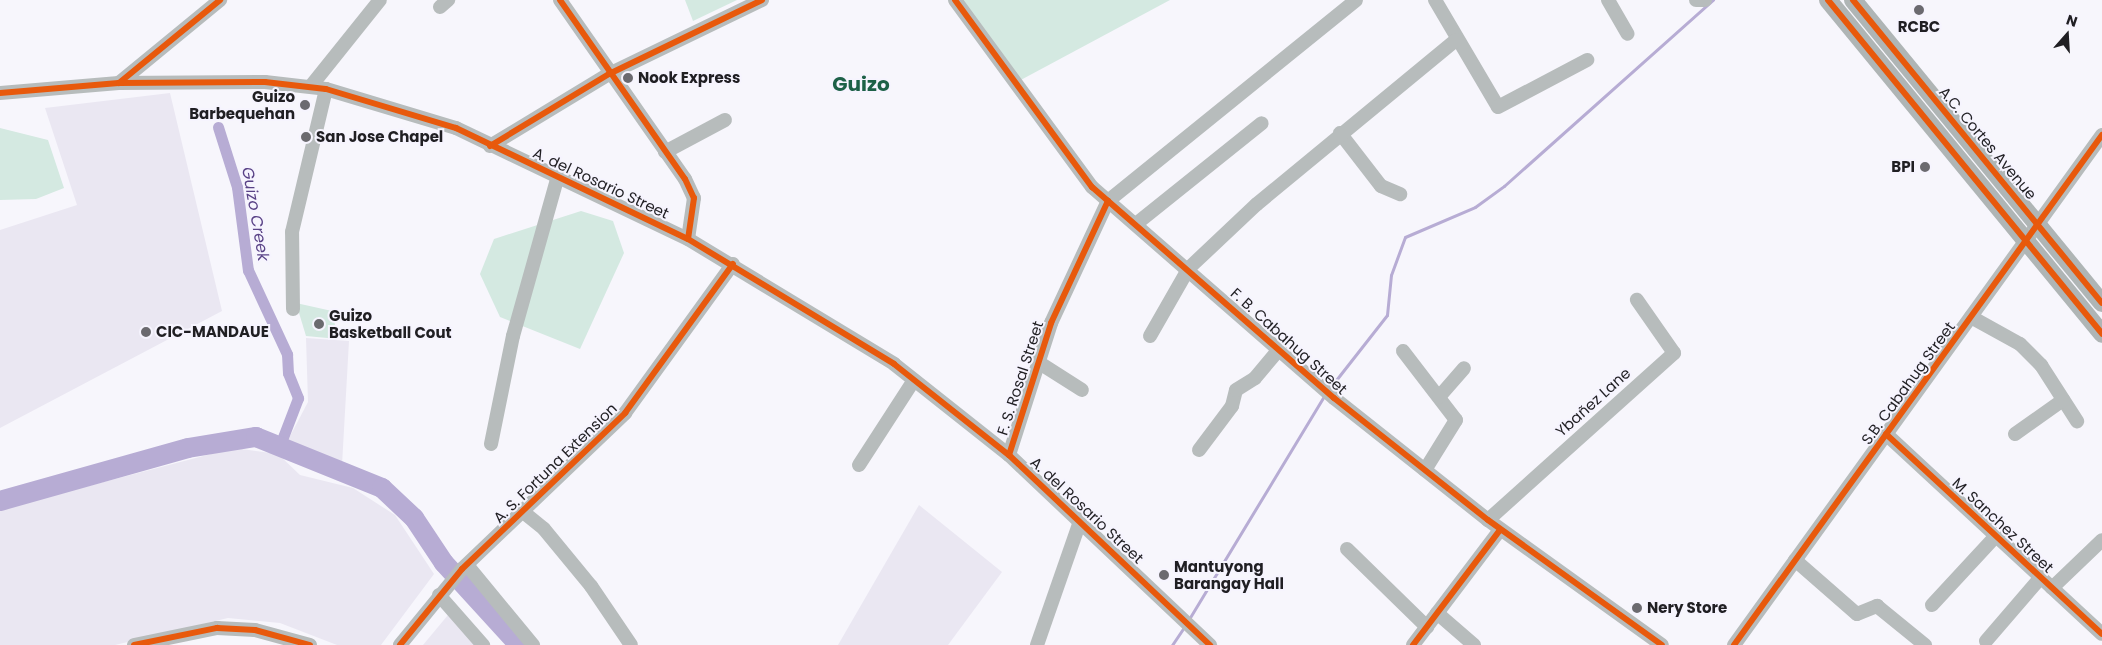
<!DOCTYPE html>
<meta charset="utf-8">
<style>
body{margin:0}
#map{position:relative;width:2102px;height:645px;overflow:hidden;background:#f7f6fc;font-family:Poppins,sans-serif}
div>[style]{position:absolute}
.built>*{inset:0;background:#eae7f2}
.green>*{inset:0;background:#d4e9e1}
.stream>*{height:3px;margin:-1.5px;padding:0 1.5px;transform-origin:1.5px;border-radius:1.5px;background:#b7acd4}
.canal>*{height:11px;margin:-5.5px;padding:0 5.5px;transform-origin:5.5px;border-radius:5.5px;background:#b7acd4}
.river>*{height:20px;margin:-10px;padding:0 10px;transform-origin:10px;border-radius:10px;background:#b7acd4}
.minor>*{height:14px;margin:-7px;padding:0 7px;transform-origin:7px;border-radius:7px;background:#b7bcbc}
.major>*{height:18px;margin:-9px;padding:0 9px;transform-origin:9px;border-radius:9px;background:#afb5b5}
.cycleway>*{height:6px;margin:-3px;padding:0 3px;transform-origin:3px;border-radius:3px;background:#e8590c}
.dots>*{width:14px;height:14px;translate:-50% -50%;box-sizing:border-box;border:2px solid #f6f4fe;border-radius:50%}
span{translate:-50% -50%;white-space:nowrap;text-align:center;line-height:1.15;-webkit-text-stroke:4px #f6f4fe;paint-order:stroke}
.poi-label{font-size:15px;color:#201f23;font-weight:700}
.left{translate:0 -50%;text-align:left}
.right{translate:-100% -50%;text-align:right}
.street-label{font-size:15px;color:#201f23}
.water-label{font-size:16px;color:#594286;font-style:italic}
.district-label{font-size:20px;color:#1d6147;font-weight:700}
.north{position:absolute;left:2042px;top:10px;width:50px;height:50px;-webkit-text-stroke:4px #f6f4fe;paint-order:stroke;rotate:19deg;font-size:14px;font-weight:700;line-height:20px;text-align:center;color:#201f23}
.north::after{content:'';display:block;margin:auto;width:18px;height:22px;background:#201f23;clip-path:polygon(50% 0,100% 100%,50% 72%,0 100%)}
</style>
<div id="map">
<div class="built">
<i style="clip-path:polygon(170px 93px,222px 311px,0 428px,0 230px,77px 205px,45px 108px)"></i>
<i style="clip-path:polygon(306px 338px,349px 341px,342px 465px,319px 467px,288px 440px,308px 402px)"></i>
<i style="clip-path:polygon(234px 448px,278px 454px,300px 475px,353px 488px,395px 515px,434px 574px,381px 645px,337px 645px,280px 623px,228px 618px,115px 645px,0 645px,0 509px)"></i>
<i style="clip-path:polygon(919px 505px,1002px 572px,948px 645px,838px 645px)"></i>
<i style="clip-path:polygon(448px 615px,475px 645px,423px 645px)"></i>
</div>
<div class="green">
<i style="clip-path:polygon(685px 0,737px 0,693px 21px)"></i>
<i style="clip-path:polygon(962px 0,1170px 0,1017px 82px)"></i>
<i style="clip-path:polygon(0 128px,48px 140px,64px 188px,36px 199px,0 200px)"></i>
<i style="clip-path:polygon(581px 211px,613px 221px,624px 253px,580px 349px,500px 317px,480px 274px,494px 239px)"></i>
<i style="clip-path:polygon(296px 303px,332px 311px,338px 339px,306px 336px)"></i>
</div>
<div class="stream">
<i style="left:1329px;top:389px;width:94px;rotate:-51.9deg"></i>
<i style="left:1387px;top:315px;width:40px;rotate:-84.3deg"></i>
<i style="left:1391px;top:275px;width:40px;rotate:-69.8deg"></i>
<i style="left:1405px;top:237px;width:76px;rotate:-23.2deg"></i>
<i style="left:1475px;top:207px;width:36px;rotate:-36deg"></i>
<i style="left:1504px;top:186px;width:280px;rotate:-41.7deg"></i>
<i style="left:1189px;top:619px;width:263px;rotate:-58.8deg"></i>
<i style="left:1172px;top:645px;width:22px;rotate:-56deg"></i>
</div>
<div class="canal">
<i style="left:218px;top:127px;width:63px;rotate:72.4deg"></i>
<i style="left:237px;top:187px;width:84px;rotate:82.5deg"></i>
<i style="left:248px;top:270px;width:93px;rotate:65.1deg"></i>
<i style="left:287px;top:354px;width:19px;rotate:87deg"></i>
<i style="left:288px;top:373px;width:27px;rotate:68deg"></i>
<i style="left:298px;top:398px;width:50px;rotate:111deg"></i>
</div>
<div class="river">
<i style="left:0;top:501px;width:195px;rotate:-15.7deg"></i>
<i style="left:188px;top:448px;width:69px;rotate:-9.2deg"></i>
<i style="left:256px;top:437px;width:136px;rotate:22deg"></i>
<i style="left:382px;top:488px;width:44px;rotate:43.2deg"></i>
<i style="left:414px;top:518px;width:54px;rotate:56.3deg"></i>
<i style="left:444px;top:563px;width:111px;rotate:47.6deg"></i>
</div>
<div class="minor">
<i style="left:560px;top:0;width:218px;rotate:55.1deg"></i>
<i style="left:685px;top:179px;width:21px;rotate:65deg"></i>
<i style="left:694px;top:198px;width:41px;rotate:98.3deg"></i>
<i style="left:955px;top:0;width:232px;rotate:53.8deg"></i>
<i style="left:1092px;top:187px;width:321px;rotate:41.1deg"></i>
<i style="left:1334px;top:398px;width:196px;rotate:38.4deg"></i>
<i style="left:1488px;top:520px;width:214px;rotate:35.7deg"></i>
<i style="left:1435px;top:0;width:124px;rotate:59.5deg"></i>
<i style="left:1498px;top:107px;width:101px;rotate:-27.8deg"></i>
<i style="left:1608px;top:0;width:39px;rotate:60deg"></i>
<i style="left:1696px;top:0;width:9px"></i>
<i style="left:440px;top:7px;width:11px;rotate:-41deg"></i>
<i style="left:119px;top:83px;width:131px;rotate:-39.4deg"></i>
<i style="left:311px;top:86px;width:110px;rotate:-51.3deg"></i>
<i style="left:0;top:93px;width:119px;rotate:-4.8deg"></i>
<i style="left:119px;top:83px;width:146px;rotate:-0.4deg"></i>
<i style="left:265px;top:82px;width:61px;rotate:6.5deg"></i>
<i style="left:326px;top:89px;width:136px;rotate:16.7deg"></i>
<i style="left:456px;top:128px;width:257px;rotate:25.6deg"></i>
<i style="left:688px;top:239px;width:241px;rotate:31.2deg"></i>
<i style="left:894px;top:364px;width:147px;rotate:38.4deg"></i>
<i style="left:1009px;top:455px;width:277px;rotate:43.4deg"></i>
<i style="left:1340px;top:133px;width:67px;rotate:52.3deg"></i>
<i style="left:1381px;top:186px;width:21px;rotate:23deg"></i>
<i style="left:490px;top:146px;width:139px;rotate:-31.2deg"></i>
<i style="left:609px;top:74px;width:170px;rotate:-25.8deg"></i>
<i style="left:665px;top:152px;width:68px;rotate:-28.1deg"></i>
<i style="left:1136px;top:224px;width:161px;rotate:-38.7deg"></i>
<i style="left:293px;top:309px;width:77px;rotate:-90.7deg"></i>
<i style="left:292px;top:232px;width:147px;rotate:-76.6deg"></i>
<i style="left:1971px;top:317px;width:56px;rotate:28.9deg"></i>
<i style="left:2020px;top:344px;width:30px;rotate:45deg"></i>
<i style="left:2041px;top:365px;width:67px;rotate:57.3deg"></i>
<i style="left:1150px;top:336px;width:78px;rotate:-60.2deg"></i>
<i style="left:1189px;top:268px;width:93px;rotate:-43.3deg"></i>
<i style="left:1257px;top:204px;width:258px;rotate:-39.5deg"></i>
<i style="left:1403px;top:351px;width:87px;rotate:52.5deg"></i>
<i style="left:1456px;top:420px;width:59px;rotate:121.8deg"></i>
<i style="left:1038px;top:362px;width:52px;rotate:32.5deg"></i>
<i style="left:1439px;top:397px;width:38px;rotate:-49deg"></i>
<i style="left:1886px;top:434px;width:294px;rotate:42.8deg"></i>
<i style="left:2015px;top:434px;width:59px;rotate:-35.3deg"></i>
<i style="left:491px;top:444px;width:110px;rotate:-78.5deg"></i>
<i style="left:513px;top:336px;width:166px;rotate:-74.3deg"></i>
<i style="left:1199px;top:450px;width:55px;rotate:-53.1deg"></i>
<i style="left:1232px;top:406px;width:16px;rotate:-76deg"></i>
<i style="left:1236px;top:390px;width:22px;rotate:-32deg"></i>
<i style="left:1255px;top:378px;width:38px;rotate:-50deg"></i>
<i style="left:1009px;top:455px;width:139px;rotate:-72.3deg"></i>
<i style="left:1051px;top:323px;width:135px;rotate:-65deg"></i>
<i style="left:1108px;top:201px;width:319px;rotate:-39deg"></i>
<i style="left:859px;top:465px;width:101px;rotate:-57.1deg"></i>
<i style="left:522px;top:511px;width:28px;rotate:39deg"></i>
<i style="left:544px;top:529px;width:74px;rotate:50.5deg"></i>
<i style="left:591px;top:586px;width:71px;rotate:55.9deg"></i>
<i style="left:1488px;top:520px;width:250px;rotate:-41.9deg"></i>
<i style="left:1674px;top:353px;width:65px;rotate:-124.9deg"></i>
<i style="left:1347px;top:549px;width:112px;rotate:44.3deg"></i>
<i style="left:1795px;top:560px;width:82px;rotate:41.1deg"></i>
<i style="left:1857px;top:614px;width:22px;rotate:-22deg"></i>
<i style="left:1877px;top:606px;width:62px;rotate:39.1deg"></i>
<i style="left:467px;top:565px;width:104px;rotate:50.5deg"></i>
<i style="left:2052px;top:588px;width:69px;rotate:-43.8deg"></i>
<i style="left:439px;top:595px;width:67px;rotate:48.7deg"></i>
<i style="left:1932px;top:605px;width:94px;rotate:-47.2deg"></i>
<i style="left:1437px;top:613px;width:49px;rotate:40.9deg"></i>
<i style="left:1986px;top:641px;width:84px;rotate:-49.3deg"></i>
<i style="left:134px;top:645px;width:85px;rotate:-11.6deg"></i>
<i style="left:217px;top:628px;width:38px;rotate:3deg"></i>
<i style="left:255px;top:630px;width:57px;rotate:15.3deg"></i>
<i style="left:400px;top:645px;width:98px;rotate:-50.8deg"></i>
<i style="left:462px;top:569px;width:226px;rotate:-43.7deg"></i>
<i style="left:625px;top:413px;width:184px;rotate:-54.1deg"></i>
<i style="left:1037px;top:645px;width:133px;rotate:-70.8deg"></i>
<i style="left:1413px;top:645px;width:144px;rotate:-52.9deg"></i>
<i style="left:1734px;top:645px;width:629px;rotate:-54.19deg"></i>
</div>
<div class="major">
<i style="left:1828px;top:0;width:432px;rotate:50.6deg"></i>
<i style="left:1853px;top:0;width:392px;rotate:50.6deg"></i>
</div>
<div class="cycleway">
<i style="left:560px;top:0;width:218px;rotate:55.1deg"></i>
<i style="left:685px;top:179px;width:21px;rotate:65deg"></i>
<i style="left:694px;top:198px;width:41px;rotate:98.3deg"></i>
<i style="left:955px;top:0;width:232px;rotate:53.8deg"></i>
<i style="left:1092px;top:187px;width:321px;rotate:41.1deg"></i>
<i style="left:1334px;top:398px;width:196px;rotate:38.4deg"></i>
<i style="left:1488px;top:520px;width:214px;rotate:35.7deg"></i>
<i style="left:1828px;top:0;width:432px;rotate:50.6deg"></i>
<i style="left:1853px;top:0;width:392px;rotate:50.6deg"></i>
<i style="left:119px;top:83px;width:131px;rotate:-39.4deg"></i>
<i style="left:0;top:93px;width:119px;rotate:-4.8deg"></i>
<i style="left:119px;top:83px;width:146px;rotate:-0.4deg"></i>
<i style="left:265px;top:82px;width:61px;rotate:6.5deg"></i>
<i style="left:326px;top:89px;width:136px;rotate:16.7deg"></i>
<i style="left:456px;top:128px;width:257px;rotate:25.6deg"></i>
<i style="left:688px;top:239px;width:241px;rotate:31.2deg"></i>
<i style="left:894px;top:364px;width:147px;rotate:38.4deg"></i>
<i style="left:1009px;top:455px;width:277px;rotate:43.4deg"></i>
<i style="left:490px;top:146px;width:139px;rotate:-31.2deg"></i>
<i style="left:609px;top:74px;width:170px;rotate:-25.8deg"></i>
<i style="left:1886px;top:434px;width:294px;rotate:42.8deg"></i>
<i style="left:1009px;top:455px;width:139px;rotate:-72.3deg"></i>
<i style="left:1051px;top:323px;width:135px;rotate:-65deg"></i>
<i style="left:134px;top:645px;width:85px;rotate:-11.6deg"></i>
<i style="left:217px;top:628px;width:38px;rotate:3deg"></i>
<i style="left:255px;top:630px;width:57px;rotate:15.3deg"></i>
<i style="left:400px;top:645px;width:98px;rotate:-50.8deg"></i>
<i style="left:462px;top:569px;width:226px;rotate:-43.7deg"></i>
<i style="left:625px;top:413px;width:184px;rotate:-54.1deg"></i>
<i style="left:1413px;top:645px;width:144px;rotate:-52.9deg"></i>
<i style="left:1734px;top:645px;width:629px;rotate:-54.19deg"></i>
</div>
<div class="dots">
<i style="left:1919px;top:10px;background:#6b6a6f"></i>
<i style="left:628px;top:78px;background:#6b6a6f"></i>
<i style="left:305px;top:105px;background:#6b6a6f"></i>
<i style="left:306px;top:137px;background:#6b6a6f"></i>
<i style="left:1925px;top:167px;background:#6b6a6f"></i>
<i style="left:319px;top:324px;background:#6b6a6f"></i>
<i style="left:146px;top:332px;background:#6b6a6f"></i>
<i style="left:1164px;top:575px;background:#6b6a6f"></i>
<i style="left:1637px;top:608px;background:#6b6a6f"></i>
</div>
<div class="poi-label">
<span style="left:1919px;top:27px">RCBC</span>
<span class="left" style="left:638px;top:78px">Nook Express</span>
<span class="right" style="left:295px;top:105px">Guizo<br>Barbequehan</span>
<span class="left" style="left:316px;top:137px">San Jose Chapel</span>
<span class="right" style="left:1915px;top:167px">BPI</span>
<span class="left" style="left:329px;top:324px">Guizo<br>Basketball Cout</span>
<span class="left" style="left:156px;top:332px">CIC-MANDAUE</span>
<span class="left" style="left:1174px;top:575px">Mantuyong<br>Barangay Hall</span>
<span class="left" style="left:1647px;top:608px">Nery Store</span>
</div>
<div class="street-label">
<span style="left:1988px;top:143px;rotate:50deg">A.C. Cortes Avenue</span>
<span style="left:601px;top:183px;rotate:25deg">A. del Rosario Street</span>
<span style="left:1289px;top:341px;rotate:42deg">F. B. Cabahug Street</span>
<span style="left:1020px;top:378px;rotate:-72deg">F. S. Rosal Street</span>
<span style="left:1908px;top:383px;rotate:-54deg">S.B. Cabahug Street</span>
<span style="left:1593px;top:402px;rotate:-42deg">Ybañez Lane</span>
<span style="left:555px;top:463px;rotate:-44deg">A. S. Fortuna Extension</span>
<span style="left:1087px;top:510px;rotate:43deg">A. del Rosario Street</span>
<span style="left:2003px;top:525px;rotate:43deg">M. Sanchez Street</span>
</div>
<div class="water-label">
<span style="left:255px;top:214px;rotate:80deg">Guizo Creek</span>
</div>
<div class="district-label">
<span style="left:861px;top:84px">Guizo</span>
</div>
<div class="north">N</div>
</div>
